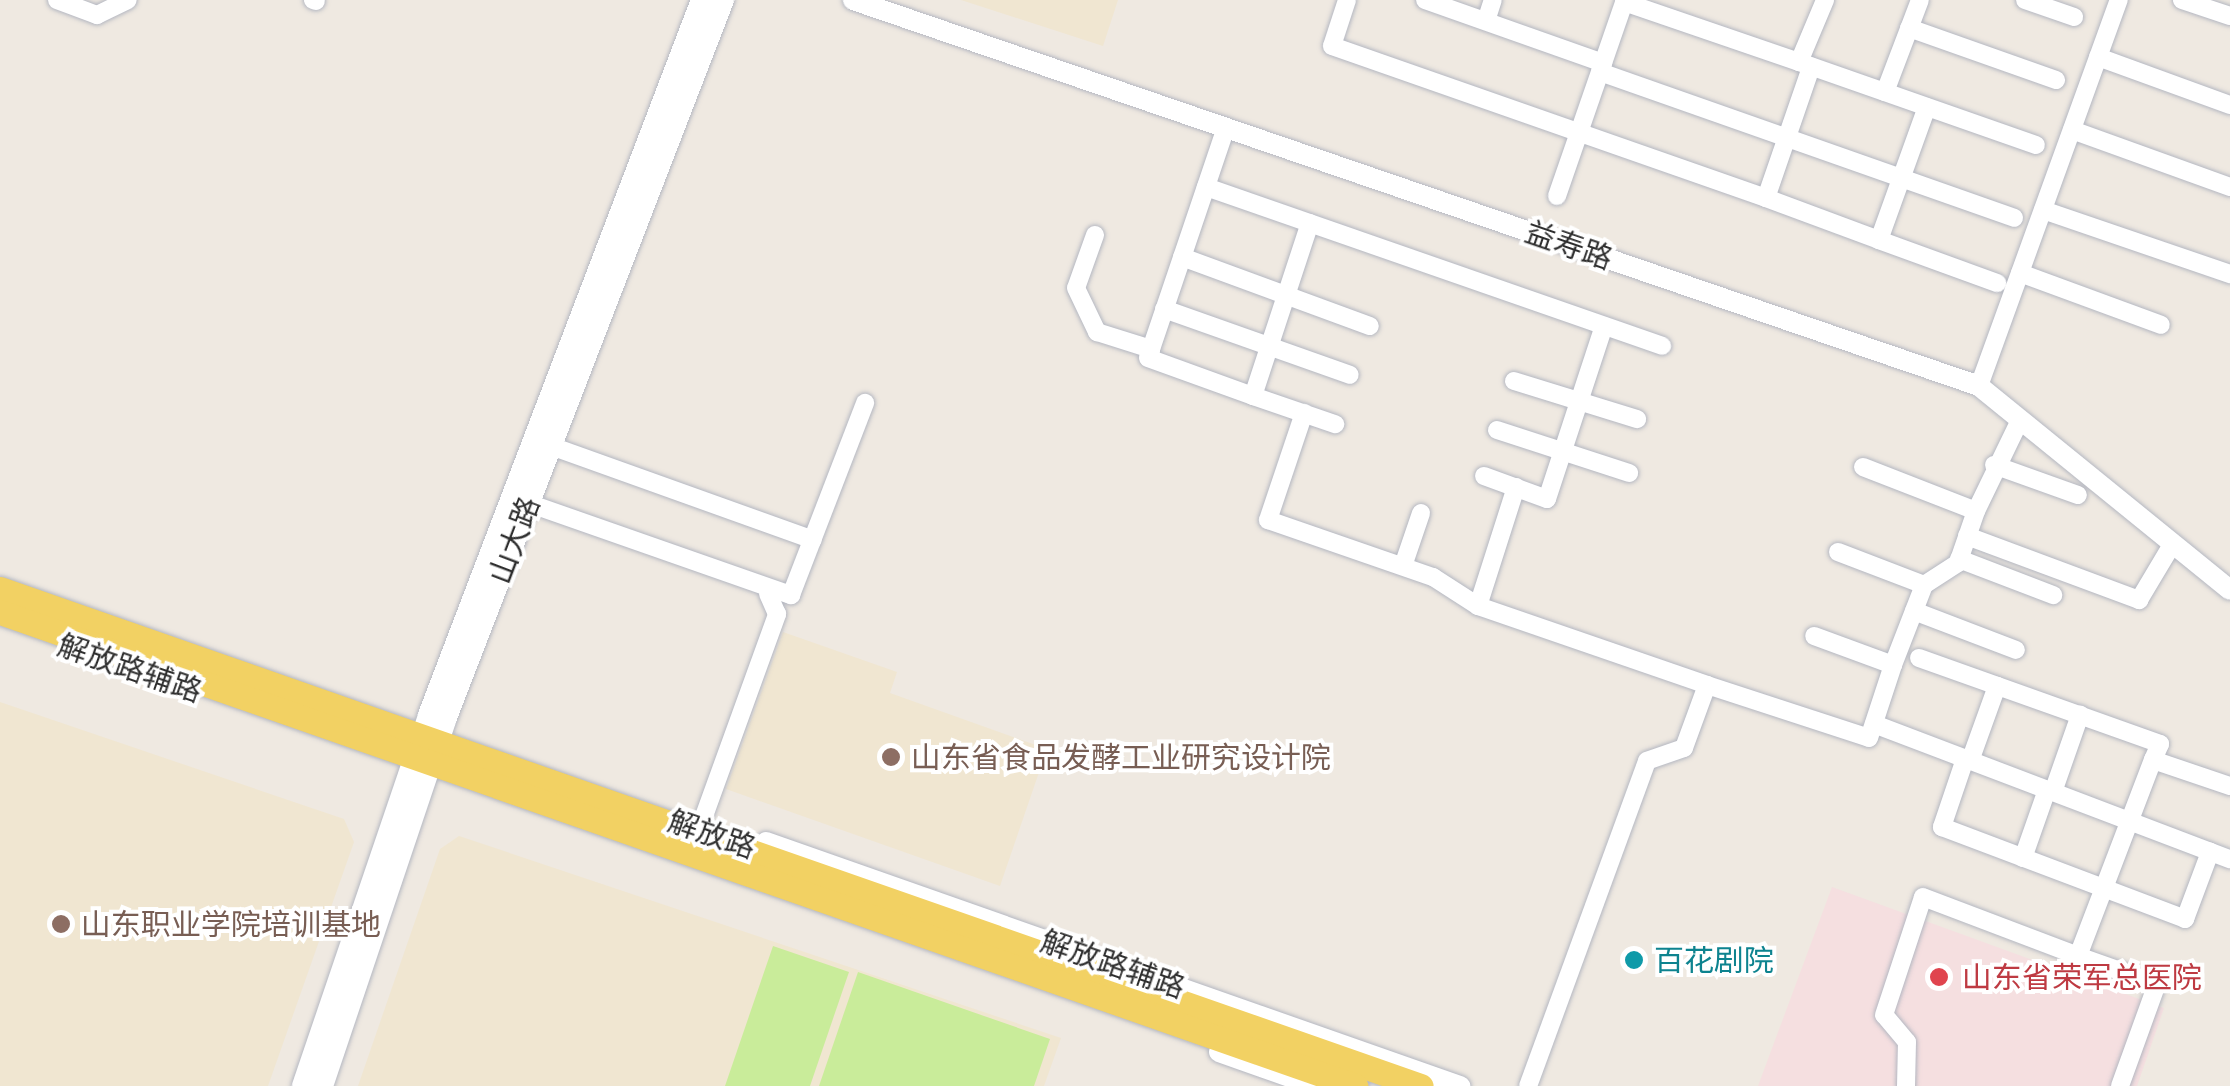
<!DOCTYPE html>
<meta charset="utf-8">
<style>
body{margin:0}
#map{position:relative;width:2230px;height:1086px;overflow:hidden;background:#efe9e1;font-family:Manrope,"Noto Sans SC",sans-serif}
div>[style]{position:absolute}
.education>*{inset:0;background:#f0e6d1}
.medical>*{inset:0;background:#f5dfe0}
.pitch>*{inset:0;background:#c9ec9a}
.roads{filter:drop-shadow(0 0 2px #b4b7c1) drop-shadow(0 0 2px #b4b7c1)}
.minor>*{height:18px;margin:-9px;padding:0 9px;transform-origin:9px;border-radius:9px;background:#fff}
.tertiary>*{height:20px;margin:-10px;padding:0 10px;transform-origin:10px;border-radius:10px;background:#fff}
.secondary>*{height:22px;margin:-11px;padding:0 11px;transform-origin:11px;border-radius:11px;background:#fff}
.primary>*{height:25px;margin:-12.5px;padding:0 12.5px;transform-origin:12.5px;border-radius:12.5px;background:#f2d163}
.dots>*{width:28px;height:28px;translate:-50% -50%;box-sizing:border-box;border:5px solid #fff;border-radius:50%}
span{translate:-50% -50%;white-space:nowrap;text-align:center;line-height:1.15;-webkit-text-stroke:8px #fff;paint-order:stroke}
.street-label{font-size:30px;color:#2e2e2e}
.education-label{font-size:30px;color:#785e54}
.left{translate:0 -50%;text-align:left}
.culture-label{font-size:30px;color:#0d838f}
.health-label{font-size:30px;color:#be3a42}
</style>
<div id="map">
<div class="education">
<i style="clip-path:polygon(961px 0,1118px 0,1103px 46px)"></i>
<i style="clip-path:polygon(783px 632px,897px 672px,890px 693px,1047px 749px,1000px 886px,726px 789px)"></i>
<i style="clip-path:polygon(0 702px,344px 819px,354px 842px,268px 1086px,0 1086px)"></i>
<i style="clip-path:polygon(459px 836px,1061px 1038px,1044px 1086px,358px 1086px,440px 849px)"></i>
</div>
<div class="medical">
<i style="clip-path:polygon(1832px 887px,2164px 1008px,2137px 1086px,1758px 1086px)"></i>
</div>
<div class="pitch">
<i style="clip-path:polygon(773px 946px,849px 972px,810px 1086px,725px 1086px)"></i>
<i style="clip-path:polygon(858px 972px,1050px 1039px,1034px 1086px,819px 1086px)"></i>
</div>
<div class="roads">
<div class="minor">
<i style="left:57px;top:0;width:43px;rotate:20.6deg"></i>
<i style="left:97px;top:15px;width:34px;rotate:-26deg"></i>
<i style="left:313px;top:0;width:3px;rotate:18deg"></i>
<i style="left:1347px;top:0;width:48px;rotate:108.1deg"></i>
<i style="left:1332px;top:46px;width:460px;rotate:19.3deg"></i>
<i style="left:1766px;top:198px;width:139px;rotate:-71deg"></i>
<i style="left:1425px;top:0;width:189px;rotate:19.5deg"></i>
<i style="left:2025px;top:0;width:52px;rotate:19.1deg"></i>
<i style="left:2182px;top:0;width:51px;rotate:18.4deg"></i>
<i style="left:1624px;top:2px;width:185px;rotate:18.9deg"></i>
<i style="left:1799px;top:62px;width:67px;rotate:-67.2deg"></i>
<i style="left:1486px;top:21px;width:22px;rotate:-72deg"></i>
<i style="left:1909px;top:28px;width:156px;rotate:19.5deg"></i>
<i style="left:2098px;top:57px;width:140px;rotate:20deg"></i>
<i style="left:1799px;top:62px;width:251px;rotate:19.3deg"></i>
<i style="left:1600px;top:72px;width:439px;rotate:19.4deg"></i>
<i style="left:1885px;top:92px;width:98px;rotate:-69.2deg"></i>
<i style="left:2072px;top:130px;width:168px;rotate:19.8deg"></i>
<i style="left:1206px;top:187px;width:483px;rotate:19.2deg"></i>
<i style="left:1557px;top:196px;width:207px;rotate:-70.9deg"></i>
<i style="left:1766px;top:198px;width:121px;rotate:20.4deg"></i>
<i style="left:1879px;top:240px;width:141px;rotate:-70.2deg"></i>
<i style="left:2043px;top:210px;width:198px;rotate:18.9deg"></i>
<i style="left:1095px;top:235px;width:56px;rotate:109.7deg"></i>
<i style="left:1076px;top:288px;width:49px;rotate:64.5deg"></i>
<i style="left:1097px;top:332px;width:57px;rotate:17.5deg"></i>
<i style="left:1151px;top:349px;width:231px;rotate:-71.3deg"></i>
<i style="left:1879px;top:240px;width:126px;rotate:20deg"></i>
<i style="left:1182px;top:257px;width:200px;rotate:20.2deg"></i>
<i style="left:2020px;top:273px;width:150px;rotate:20.2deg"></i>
<i style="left:1164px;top:309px;width:197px;rotate:19.5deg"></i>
<i style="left:1151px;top:349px;width:9px;rotate:108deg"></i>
<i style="left:1148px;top:358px;width:112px;rotate:19.9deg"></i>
<i style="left:1253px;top:396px;width:182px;rotate:-71.8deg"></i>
<i style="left:1514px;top:381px;width:129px;rotate:17.2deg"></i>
<i style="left:1979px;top:386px;width:411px;rotate:-70.1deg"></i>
<i style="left:1253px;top:396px;width:87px;rotate:18.9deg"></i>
<i style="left:1304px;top:413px;width:113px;rotate:108.6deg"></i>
<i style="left:1268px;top:520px;width:175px;rotate:19.1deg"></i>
<i style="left:1433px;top:577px;width:54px;rotate:32.8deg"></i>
<i style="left:1478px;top:606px;width:242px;rotate:19deg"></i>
<i style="left:1707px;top:685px;width:67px;rotate:110.1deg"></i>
<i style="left:1684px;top:748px;width:39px;rotate:161deg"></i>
<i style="left:1647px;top:761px;width:346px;rotate:110.1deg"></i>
<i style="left:1497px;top:430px;width:139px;rotate:18deg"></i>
<i style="left:551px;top:446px;width:278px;rotate:19.7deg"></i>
<i style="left:1994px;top:465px;width:89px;rotate:19.7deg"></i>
<i style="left:1863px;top:467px;width:121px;rotate:21.3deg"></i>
<i style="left:1976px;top:511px;width:55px;rotate:109.1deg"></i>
<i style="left:1958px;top:563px;width:40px;rotate:147.1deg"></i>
<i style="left:1484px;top:476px;width:67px;rotate:20.1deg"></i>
<i style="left:1547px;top:499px;width:182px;rotate:-71.8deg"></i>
<i style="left:528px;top:503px;width:279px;rotate:19.3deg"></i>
<i style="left:791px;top:595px;width:206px;rotate:-68.9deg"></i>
<i style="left:1976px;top:511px;width:101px;rotate:-64.2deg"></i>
<i style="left:1967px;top:536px;width:184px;rotate:20.4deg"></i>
<i style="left:2139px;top:600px;width:66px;rotate:-59.2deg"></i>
<i style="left:1838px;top:552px;width:92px;rotate:21deg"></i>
<i style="left:1924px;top:585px;width:86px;rotate:111.2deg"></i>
<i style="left:1959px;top:559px;width:101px;rotate:21deg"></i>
<i style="left:1403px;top:566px;width:56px;rotate:-71.2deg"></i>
<i style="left:1478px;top:606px;width:125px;rotate:-72.3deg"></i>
<i style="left:1914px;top:611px;width:109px;rotate:20.9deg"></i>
<i style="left:1919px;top:658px;width:256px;rotate:19.6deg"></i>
<i style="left:2160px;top:744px;width:17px;rotate:114deg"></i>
<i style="left:2153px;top:760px;width:81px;rotate:18.7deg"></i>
<i style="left:1707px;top:685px;width:170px;rotate:18.1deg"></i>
<i style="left:1869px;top:738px;width:77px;rotate:-71.8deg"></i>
<i style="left:1893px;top:665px;width:84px;rotate:-159.8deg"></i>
<i style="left:1874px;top:724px;width:381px;rotate:20.8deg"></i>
<i style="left:1965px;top:759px;width:72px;rotate:108.7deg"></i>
<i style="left:1942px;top:827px;width:260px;rotate:20.7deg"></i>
<i style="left:2185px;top:919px;width:72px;rotate:-69.5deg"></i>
<i style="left:1970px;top:761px;width:80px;rotate:-70.2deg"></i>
<i style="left:2053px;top:792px;width:82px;rotate:-70.7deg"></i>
<i style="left:699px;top:830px;width:230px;rotate:-70.1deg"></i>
<i style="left:777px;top:614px;width:22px;rotate:-114deg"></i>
<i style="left:2023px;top:858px;width:72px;rotate:-70.6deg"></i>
<i style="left:1906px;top:1086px;width:44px;rotate:-88.7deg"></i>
<i style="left:1907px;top:1042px;width:35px;rotate:-130deg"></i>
<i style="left:1884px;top:1015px;width:124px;rotate:-71.7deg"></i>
<i style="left:1923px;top:897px;width:166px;rotate:20.8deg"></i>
<i style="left:2120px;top:1086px;width:109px;rotate:-70.1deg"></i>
<i style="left:2157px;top:984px;width:84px;rotate:-160.5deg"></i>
<i style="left:2078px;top:956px;width:210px;rotate:-69.1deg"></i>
</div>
<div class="tertiary">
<i style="left:853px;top:0;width:1190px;rotate:18.92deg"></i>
<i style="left:1979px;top:386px;width:323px;rotate:39.1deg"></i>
<i style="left:766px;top:842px;width:736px;rotate:19.37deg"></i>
<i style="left:1219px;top:1052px;width:102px;rotate:19.5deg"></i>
</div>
<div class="secondary">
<i style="left:303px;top:1086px;width:392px;rotate:-71.2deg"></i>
<i style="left:429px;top:715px;width:765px;rotate:-69.1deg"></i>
<i style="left:322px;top:1086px;width:386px;rotate:-71.4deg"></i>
<i style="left:445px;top:720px;width:772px;rotate:-68.89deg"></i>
</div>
<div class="primary">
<i style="left:0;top:589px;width:1505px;rotate:19.28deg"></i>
<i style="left:0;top:612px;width:1436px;rotate:19.28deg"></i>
</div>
</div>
<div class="dots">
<i style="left:891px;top:757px;background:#8d6e63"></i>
<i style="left:61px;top:924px;background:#8d6e63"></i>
<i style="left:1634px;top:960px;background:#0f9aa8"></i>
<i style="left:1939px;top:977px;background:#e0444e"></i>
</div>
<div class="street-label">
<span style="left:1569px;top:245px;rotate:19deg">益寿路</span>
<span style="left:514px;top:540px;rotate:-69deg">山大路</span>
<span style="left:130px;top:668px;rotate:19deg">解放路辅路</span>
<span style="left:712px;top:834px;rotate:19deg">解放路</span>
<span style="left:1113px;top:964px;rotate:19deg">解放路辅路</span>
</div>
<div class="education-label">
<span class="left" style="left:911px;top:757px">山东省食品发酵工业研究设计院</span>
<span class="left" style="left:81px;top:924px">山东职业学院培训基地</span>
</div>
<div class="culture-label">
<span class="left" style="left:1654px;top:960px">百花剧院</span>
</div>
<div class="health-label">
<span class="left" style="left:1962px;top:977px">山东省荣军总医院</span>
</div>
</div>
